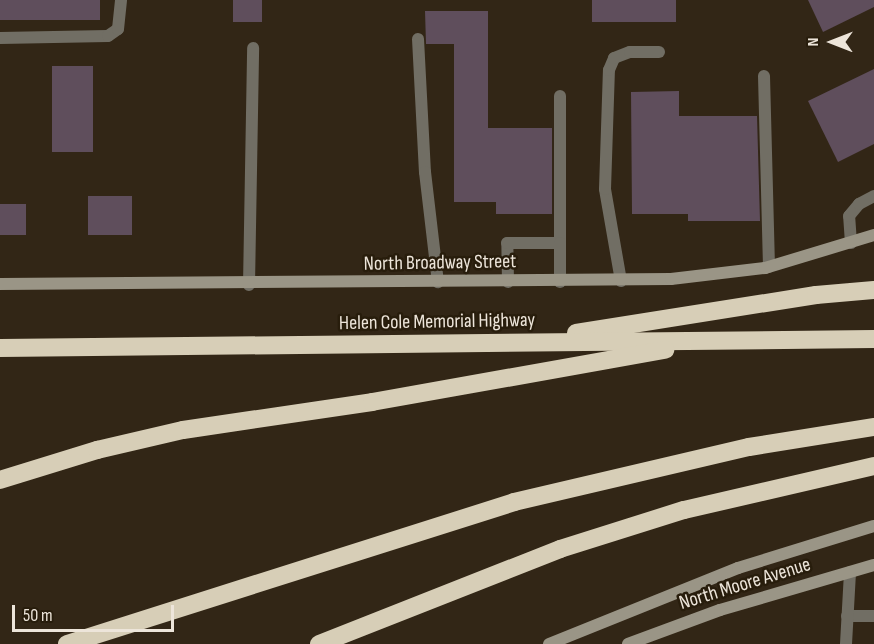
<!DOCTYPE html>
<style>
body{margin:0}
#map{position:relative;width:874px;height:644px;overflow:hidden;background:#322616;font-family:"Sofia Sans Condensed",sans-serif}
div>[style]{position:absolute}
.building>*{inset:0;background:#5f4e5c;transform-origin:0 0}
.lane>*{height:12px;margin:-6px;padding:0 6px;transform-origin:6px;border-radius:6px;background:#716e64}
.street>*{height:12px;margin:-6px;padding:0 6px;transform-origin:6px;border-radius:6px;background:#716e64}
.secondary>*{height:12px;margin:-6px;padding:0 6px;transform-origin:6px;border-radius:6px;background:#9a9586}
.highway>*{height:18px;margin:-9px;padding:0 9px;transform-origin:9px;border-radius:9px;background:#d7ceb7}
span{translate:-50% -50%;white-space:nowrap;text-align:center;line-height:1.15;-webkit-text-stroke:5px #281d0c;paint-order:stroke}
.street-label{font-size:20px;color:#ede5da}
.north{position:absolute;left:802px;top:12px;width:60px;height:60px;-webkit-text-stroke:4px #281d0c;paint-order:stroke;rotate:270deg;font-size:16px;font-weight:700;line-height:24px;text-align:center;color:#ede5da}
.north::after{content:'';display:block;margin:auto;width:21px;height:27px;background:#ede5da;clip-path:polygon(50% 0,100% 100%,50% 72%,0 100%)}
.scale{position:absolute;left:12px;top:605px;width:162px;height:27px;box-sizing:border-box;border:3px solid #ede5da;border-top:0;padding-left:8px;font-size:18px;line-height:21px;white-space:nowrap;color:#ede5da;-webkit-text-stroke:4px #281d0c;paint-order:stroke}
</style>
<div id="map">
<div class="building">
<i style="left:0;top:0;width:100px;height:20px"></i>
<i style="left:233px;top:0;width:29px;height:22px"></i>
<i style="left:592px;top:0;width:84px;height:22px"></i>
<i style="clip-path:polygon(808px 0,874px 0,874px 7px,823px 32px)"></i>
<i style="clip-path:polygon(425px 11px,488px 11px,488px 128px,552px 128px,552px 214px,496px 214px,496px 202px,454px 202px,454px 44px,426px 44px)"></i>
<i style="left:52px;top:66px;width:41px;height:86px"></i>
<i style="clip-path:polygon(874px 69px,874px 144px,838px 162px,808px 101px)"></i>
<i style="clip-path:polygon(679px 91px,679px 116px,757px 116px,760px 221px,688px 221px,688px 214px,632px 214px,631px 92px)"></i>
<i style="left:88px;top:196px;width:44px;height:39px"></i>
<i style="left:0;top:204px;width:26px;height:31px"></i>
</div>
<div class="lane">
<i style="left:0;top:38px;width:108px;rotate:-1.1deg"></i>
<i style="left:108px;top:36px;width:12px;rotate:-35deg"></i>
<i style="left:118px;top:29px;width:29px;rotate:-84deg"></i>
<i style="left:764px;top:76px;width:191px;rotate:88.5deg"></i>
<i style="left:560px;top:96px;width:147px;rotate:90deg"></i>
<i style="left:851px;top:243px;width:27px;rotate:-94deg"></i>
<i style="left:849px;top:216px;width:16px;rotate:-50deg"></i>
<i style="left:859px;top:204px;width:17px;rotate:-28deg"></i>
<i style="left:621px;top:281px;width:93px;rotate:-99.9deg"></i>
<i style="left:605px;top:189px;width:119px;rotate:-88.1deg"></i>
<i style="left:609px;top:70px;width:13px;rotate:-67deg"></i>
<i style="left:614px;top:58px;width:17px;rotate:-21deg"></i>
<i style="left:630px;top:52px;width:29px"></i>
<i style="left:508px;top:282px;width:39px;rotate:-91deg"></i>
<i style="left:507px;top:243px;width:53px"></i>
<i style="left:560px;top:243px;width:39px;rotate:90deg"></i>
<i style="left:249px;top:285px;width:237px;rotate:-89deg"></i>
<i style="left:847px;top:616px;width:27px"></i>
<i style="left:846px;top:644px;width:72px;rotate:-86.8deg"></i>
</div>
<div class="street">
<i style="left:418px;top:39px;width:133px;rotate:87deg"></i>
<i style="left:425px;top:172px;width:111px;rotate:83.3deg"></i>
</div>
<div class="secondary">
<i style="left:0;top:284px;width:671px;rotate:-0.43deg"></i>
<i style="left:671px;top:279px;width:95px;rotate:-6.7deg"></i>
<i style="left:765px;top:268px;width:114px;rotate:-16.8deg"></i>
<i style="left:549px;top:644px;width:204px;rotate:-21.9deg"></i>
<i style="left:738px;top:568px;width:142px;rotate:-17.2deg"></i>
<i style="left:628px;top:644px;width:98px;rotate:-20.3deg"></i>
<i style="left:720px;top:610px;width:160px;rotate:-16.3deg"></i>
</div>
<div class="highway">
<i style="left:576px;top:333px;width:243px;rotate:-9deg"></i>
<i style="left:816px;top:295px;width:58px;rotate:-4.9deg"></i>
<i style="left:0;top:348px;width:874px;rotate:-0.59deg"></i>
<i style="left:0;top:480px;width:102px;rotate:-17.2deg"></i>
<i style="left:97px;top:450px;width:88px;rotate:-13.1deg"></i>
<i style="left:183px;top:430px;width:191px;rotate:-8.4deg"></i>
<i style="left:372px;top:402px;width:298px;rotate:-10.1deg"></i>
<i style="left:67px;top:644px;width:469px;rotate:-17.6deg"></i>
<i style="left:514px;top:502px;width:241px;rotate:-13.2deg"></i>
<i style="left:749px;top:447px;width:127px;rotate:-9.1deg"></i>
<i style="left:319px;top:644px;width:259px;rotate:-21.5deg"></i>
<i style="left:560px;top:549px;width:130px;rotate:-17.5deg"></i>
<i style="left:684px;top:510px;width:195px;rotate:-13deg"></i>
</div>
<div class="street-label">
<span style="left:440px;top:263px;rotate:-1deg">North Broadway Street</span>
<span style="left:437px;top:322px;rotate:-1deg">Helen Cole Memorial Highway</span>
<span style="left:745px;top:584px;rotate:-17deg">North Moore Avenue</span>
</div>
<div class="north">N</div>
<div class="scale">50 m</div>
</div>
